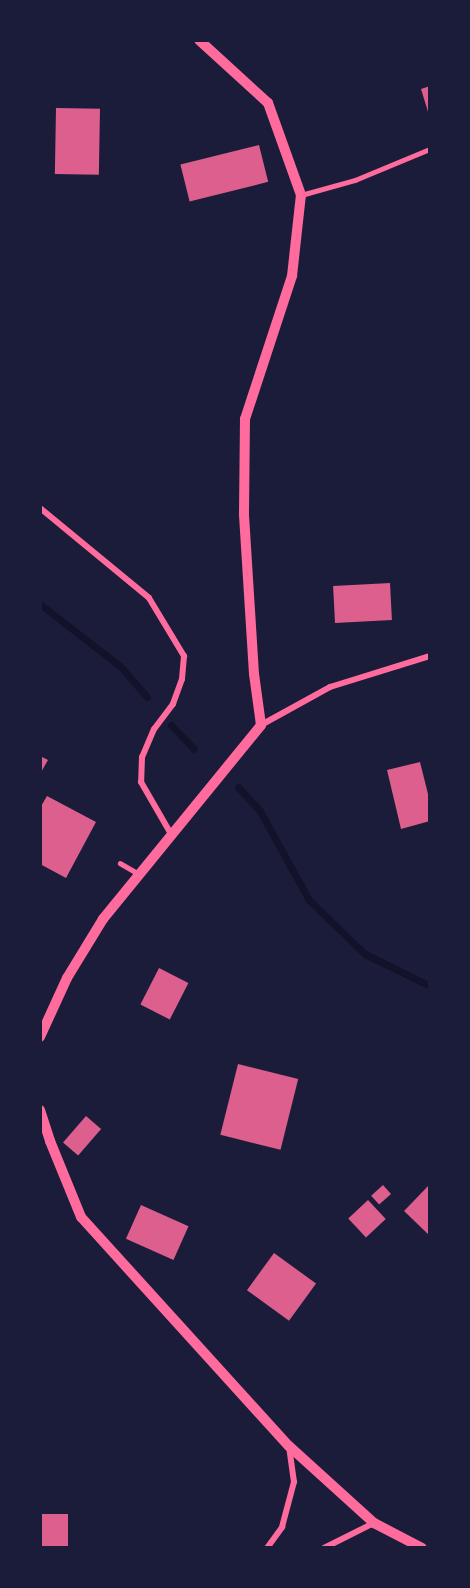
<!DOCTYPE html>
<style>
body{margin:0}
#map{position:relative;width:470px;height:1588px;overflow:hidden;background:#1b1b3a;font-family:Poppins,sans-serif}
div>[style]{position:absolute}
.stream>*{height:7px;margin:-3.5px;padding:0 3.5px;transform-origin:3.5px;border-radius:3.5px;background:#12122b}
.building>*{inset:0;background:#dd5f8e;transform-origin:0 0}
.service>*{height:4.5px;margin:-2.25px;padding:0 2.25px;transform-origin:2.25px;border-radius:2.25px;background:#ff6b9d}
.minor>*{height:6px;margin:-3px;padding:0 3px;transform-origin:3px;border-radius:3px;background:#ff6b9d}
.tertiary>*{height:10px;margin:-5px;padding:0 5px;transform-origin:5px;border-radius:5px;background:#ff6b9d}
span{translate:-50% -50%;white-space:nowrap;text-align:center;line-height:1.15;-webkit-text-stroke:6px #1b1b3a;paint-order:stroke}
.frame{position:absolute;inset:0;border:42px solid #1b1b3a;pointer-events:none}
</style>
<div id="map">
<div class="stream">
<i style="left:40px;top:604px;width:101px;rotate:37.8deg"></i>
<i style="left:120px;top:666px;width:41px;rotate:48.9deg"></i>
<i style="left:171px;top:725px;width:33px;rotate:46deg"></i>
<i style="left:238px;top:787px;width:33px;rotate:47deg"></i>
<i style="left:260px;top:811px;width:102px;rotate:61.2deg"></i>
<i style="left:309px;top:900px;width:78px;rotate:44deg"></i>
<i style="left:365px;top:954px;width:72px;rotate:26.2deg"></i>
</div>
<div class="building">
<i style="clip-path:polygon(430px 86px,430px 115px,429px 115px,421px 89px)"></i>
<i style="left:56px;top:108px;width:44px;height:66px;rotate:1deg"></i>
<i style="left:259px;top:145px;width:38px;height:81px;rotate:76deg"></i>
<i style="left:390px;top:583px;width:37px;height:57px;rotate:87deg"></i>
<i style="clip-path:polygon(40px 756px,48px 760px,40px 774px)"></i>
<i style="clip-path:polygon(420px 762px,430px 802px,430px 821px,401px 829px,387px 770px)"></i>
<i style="clip-path:polygon(47px 796px,96px 822px,66px 878px,40px 864px,40px 808px)"></i>
<i style="left:159px;top:968px;width:33px;height:41px;rotate:27deg"></i>
<i style="left:238px;top:1064px;width:62px;height:73px;rotate:14deg"></i>
<i style="left:86px;top:1116px;width:20px;height:35px;rotate:41deg"></i>
<i style="clip-path:polygon(430px 1184px,430px 1236px,404px 1211px)"></i>
<i style="left:383px;top:1185px;width:12px;height:16px;rotate:48deg"></i>
<i style="left:368px;top:1200px;width:26px;height:27px;rotate:47deg"></i>
<i style="left:141px;top:1205px;width:52px;height:37px;rotate:24deg"></i>
<i style="left:274px;top:1253px;width:52px;height:46px;rotate:36deg"></i>
<i style="left:40px;top:1514px;width:28px;height:34px"></i>
</div>
<div class="service">
<i style="left:301px;top:195px;width:56px;rotate:-15.5deg"></i>
<i style="left:355px;top:180px;width:81px;rotate:-22.5deg"></i>
<i style="left:120px;top:863px;width:22px;rotate:30deg"></i>
</div>
<div class="minor">
<i style="left:40px;top:508px;width:141px;rotate:39.5deg"></i>
<i style="left:149px;top:598px;width:68px;rotate:58.9deg"></i>
<i style="left:184px;top:656px;width:23px;rotate:95deg"></i>
<i style="left:182px;top:679px;width:27px;rotate:110deg"></i>
<i style="left:173px;top:704px;width:31px;rotate:127deg"></i>
<i style="left:154px;top:729px;width:30px;rotate:113deg"></i>
<i style="left:142px;top:757px;width:25px;rotate:92deg"></i>
<i style="left:141px;top:782px;width:60px;rotate:60deg"></i>
<i style="left:261px;top:725px;width:79px;rotate:-28.8deg"></i>
<i style="left:330px;top:687px;width:105px;rotate:-17.2deg"></i>
<i style="left:267px;top:1548px;width:26px;rotate:-54deg"></i>
<i style="left:282px;top:1527px;width:47px;rotate:-75.1deg"></i>
<i style="left:294px;top:1482px;width:35px;rotate:-98deg"></i>
<i style="left:324px;top:1548px;width:56px;rotate:-26.6deg"></i>
</div>
<div class="tertiary">
<i style="left:40px;top:1037px;width:65px;rotate:-65.4deg"></i>
<i style="left:67px;top:978px;width:69px;rotate:-58.6deg"></i>
<i style="left:103px;top:919px;width:250px;rotate:-50.8deg"></i>
<i style="left:261px;top:725px;width:51px;rotate:-97.8deg"></i>
<i style="left:254px;top:674px;width:161px;rotate:-93.6deg"></i>
<i style="left:244px;top:513px;width:94px;rotate:-89.4deg"></i>
<i style="left:245px;top:419px;width:151px;rotate:-71.8deg"></i>
<i style="left:292px;top:276px;width:81px;rotate:-83.7deg"></i>
<i style="left:301px;top:195px;width:98px;rotate:-109.7deg"></i>
<i style="left:268px;top:103px;width:93px;rotate:-137.6deg"></i>
<i style="left:40px;top:1110px;width:33px;rotate:72deg"></i>
<i style="left:50px;top:1141px;width:82px;rotate:67.8deg"></i>
<i style="left:81px;top:1217px;width:309px;rotate:47.8deg"></i>
<i style="left:289px;top:1446px;width:115px;rotate:42.2deg"></i>
<i style="left:374px;top:1523px;width:54px;rotate:27.5deg"></i>
</div>
<div class="frame"></div>
</div>
